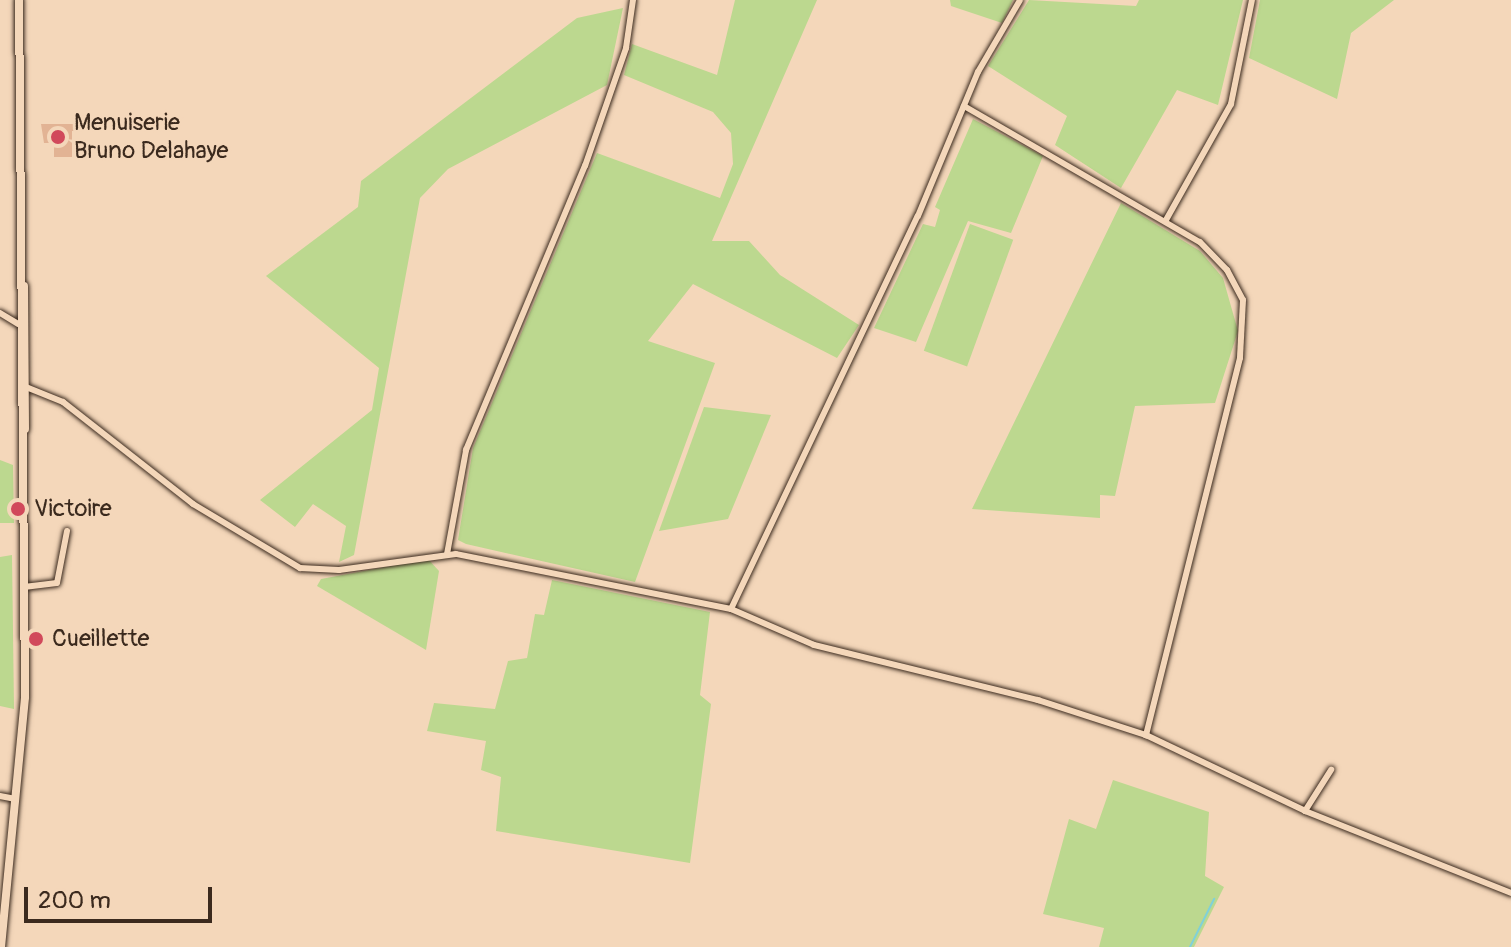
<!DOCTYPE html>
<style>
body{margin:0}
#map{position:relative;width:1511px;height:947px;overflow:hidden;background:#f4d7ba;font-family:Pangolin,sans-serif}
div>[style]{position:absolute}
.green>*{inset:0;background:#bcd88f;transform-origin:0 0}
.stream>*{height:2px;margin:-1px;padding:0 1px;transform-origin:1px;border-radius:1px;background:#80d1d8}
.building>*{inset:0;background:#e2b394}
.roads{filter:drop-shadow(0 0 2px #3b2a1e) drop-shadow(0 0 2px #3b2a1e)}
.minor>*{height:6px;margin:-3px;padding:0 3px;transform-origin:3px;border-radius:3px;background:#f4d7ba}
.major>*{height:8px;margin:-4px;padding:0 4px;transform-origin:4px;border-radius:4px;background:#f4d7ba}
.dots>*{width:22px;height:22px;translate:-50% -50%;box-sizing:border-box;border:4px solid #f4d7ba;border-radius:50%}
span{translate:-50% -50%;white-space:nowrap;text-align:center;line-height:1.15;-webkit-text-stroke:6px #f4d7ba;paint-order:stroke}
.poi-label{font-size:24px;color:#3b2a1e}
.left{translate:0 -50%;text-align:left}
.scale{position:absolute;left:24px;top:887px;width:188px;height:36px;box-sizing:border-box;border:4px solid #3b2a1e;border-top:0;padding-left:10px;font-size:24px;line-height:28px;white-space:nowrap;color:#3b2a1e;-webkit-text-stroke:6px #f4d7ba;paint-order:stroke}
</style>
<div id="map">
<div class="green">
<i style="clip-path:polygon(735px 0,817px 0,712px 241px,749px 241px,780px 275px,859px 325px,837px 358px,693px 284px,648px 341px,715px 363px,635px 582px,466px 544px,458px 540px,473px 448px,597px 153px,720px 198px,733px 164px,731px 133px,713px 112px,624px 75px,632px 44px,717px 75px)"></i>
<i style="clip-path:polygon(950px 0,1013px 0,1002px 23px,951px 6px)"></i>
<i style="clip-path:polygon(1029px 0,1136px 6px,1139px 0,1243px 0,1218px 105px,1177px 90px,1121px 188px,1055px 145px,1067px 116px,988px 66px)"></i>
<i style="clip-path:polygon(1260px 0,1394px 0,1351px 33px,1337px 99px,1249px 58px)"></i>
<i style="clip-path:polygon(623px 8px,607px 85px,448px 169px,420px 198px,354px 555px,339px 562px,346px 526px,313px 504px,295px 527px,260px 500px,372px 410px,379px 368px,266px 276px,358px 207px,361px 181px,577px 18px)"></i>
<i style="clip-path:polygon(973px 119px,1043px 156px,1011px 233px,968px 221px,916px 342px,874px 328px,923px 224px,935px 227px,940px 210px,935px 207px)"></i>
<i style="clip-path:polygon(1121px 203px,1200px 251px,1223px 278px,1238px 331px,1215px 403px,1135px 406px,1115px 496px,1100px 495px,1100px 518px,972px 509px)"></i>
<i style="left:970px;top:224px;width:46px;height:135px;rotate:20deg"></i>
<i style="clip-path:polygon(704px 407px,771px 415px,728px 519px,659px 531px)"></i>
<i style="clip-path:polygon(0 460px,13px 465px,14px 523px,0 523px)"></i>
<i style="clip-path:polygon(12px 555px,14px 709px,0 706px,0 557px)"></i>
<i style="clip-path:polygon(428px 559px,439px 571px,426px 650px,317px 586px,321px 579px)"></i>
<i style="clip-path:polygon(552px 580px,710px 612px,700px 695px,711px 704px,690px 863px,496px 831px,501px 777px,481px 770px,486px 741px,427px 731px,434px 703px,495px 709px,508px 661px,527px 658px,535px 614px,544px 615px)"></i>
<i style="clip-path:polygon(1113px 780px,1209px 812px,1205px 876px,1224px 887px,1194px 947px,1099px 947px,1104px 928px,1043px 914px,1069px 819px,1096px 829px)"></i>
</div>
<div class="stream">
<i style="left:1190px;top:947px;width:54px;rotate:-63.4deg"></i>
</div>
<div class="building">
<i style="clip-path:polygon(41px 124px,83px 124px,83px 131px,72px 131px,72px 157px,54px 157px,54px 143px,44px 143px)"></i>
</div>
<div class="roads">
<div class="minor">
<i style="left:964px;top:106px;width:272px;rotate:30deg"></i>
<i style="left:1200px;top:242px;width:39px;rotate:46deg"></i>
<i style="left:1227px;top:270px;width:34px;rotate:62deg"></i>
<i style="left:1243px;top:300px;width:58px;rotate:93deg"></i>
<i style="left:1240px;top:358px;width:389px;rotate:104deg"></i>
<i style="left:1166px;top:220px;width:133px;rotate:-60.7deg"></i>
<i style="left:1231px;top:104px;width:106px;rotate:-78.6deg"></i>
<i style="left:0;top:313px;width:21px;rotate:31deg"></i>
<i style="left:26px;top:387px;width:40px;rotate:22deg"></i>
<i style="left:63px;top:402px;width:165px;rotate:38.1deg"></i>
<i style="left:193px;top:504px;width:125px;rotate:30.9deg"></i>
<i style="left:300px;top:568px;width:39px;rotate:3deg"></i>
<i style="left:339px;top:570px;width:118px;rotate:-7.8deg"></i>
<i style="left:456px;top:554px;width:280px;rotate:11.3deg"></i>
<i style="left:731px;top:609px;width:90px;rotate:23.4deg"></i>
<i style="left:814px;top:645px;width:231px;rotate:13.8deg"></i>
<i style="left:1038px;top:700px;width:114px;rotate:18deg"></i>
<i style="left:1146px;top:735px;width:176px;rotate:25.5deg"></i>
<i style="left:1305px;top:811px;width:222px;rotate:21.7deg"></i>
<i style="left:447px;top:554px;width:106px;rotate:-79.6deg"></i>
<i style="left:466px;top:450px;width:308px;rotate:-67.3deg"></i>
<i style="left:585px;top:166px;width:125px;rotate:-70.8deg"></i>
<i style="left:626px;top:48px;width:49px;rotate:-81.7deg"></i>
<i style="left:24px;top:587px;width:33px;rotate:-7deg"></i>
<i style="left:57px;top:583px;width:53px;rotate:-79.1deg"></i>
<i style="left:731px;top:609px;width:435px;rotate:-64.6deg"></i>
<i style="left:918px;top:216px;width:156px;rotate:-67.4deg"></i>
<i style="left:978px;top:72px;width:83px;rotate:-59.7deg"></i>
<i style="left:0;top:796px;width:16px;rotate:11deg"></i>
<i style="left:1305px;top:811px;width:49px;rotate:-57.6deg"></i>
</div>
<div class="major">
<i style="left:24px;top:286px;width:143px;rotate:89.6deg"></i>
<i style="left:1px;top:947px;width:251px;rotate:-84.5deg"></i>
<i style="left:25px;top:697px;width:697px;rotate:-90.49deg"></i>
</div>
</div>
<div class="dots">
<i style="left:58px;top:137px;background:#d1495b"></i>
<i style="left:18px;top:509px;background:#d1495b"></i>
<i style="left:36px;top:639px;background:#d1495b"></i>
</div>
<div class="poi-label">
<span class="left" style="left:74px;top:137px">Menuiserie<br>Bruno Delahaye</span>
<span class="left" style="left:34px;top:509px">Victoire</span>
<span class="left" style="left:52px;top:639px">Cueillette</span>
</div>
<div class="scale">200 m</div>
</div>
